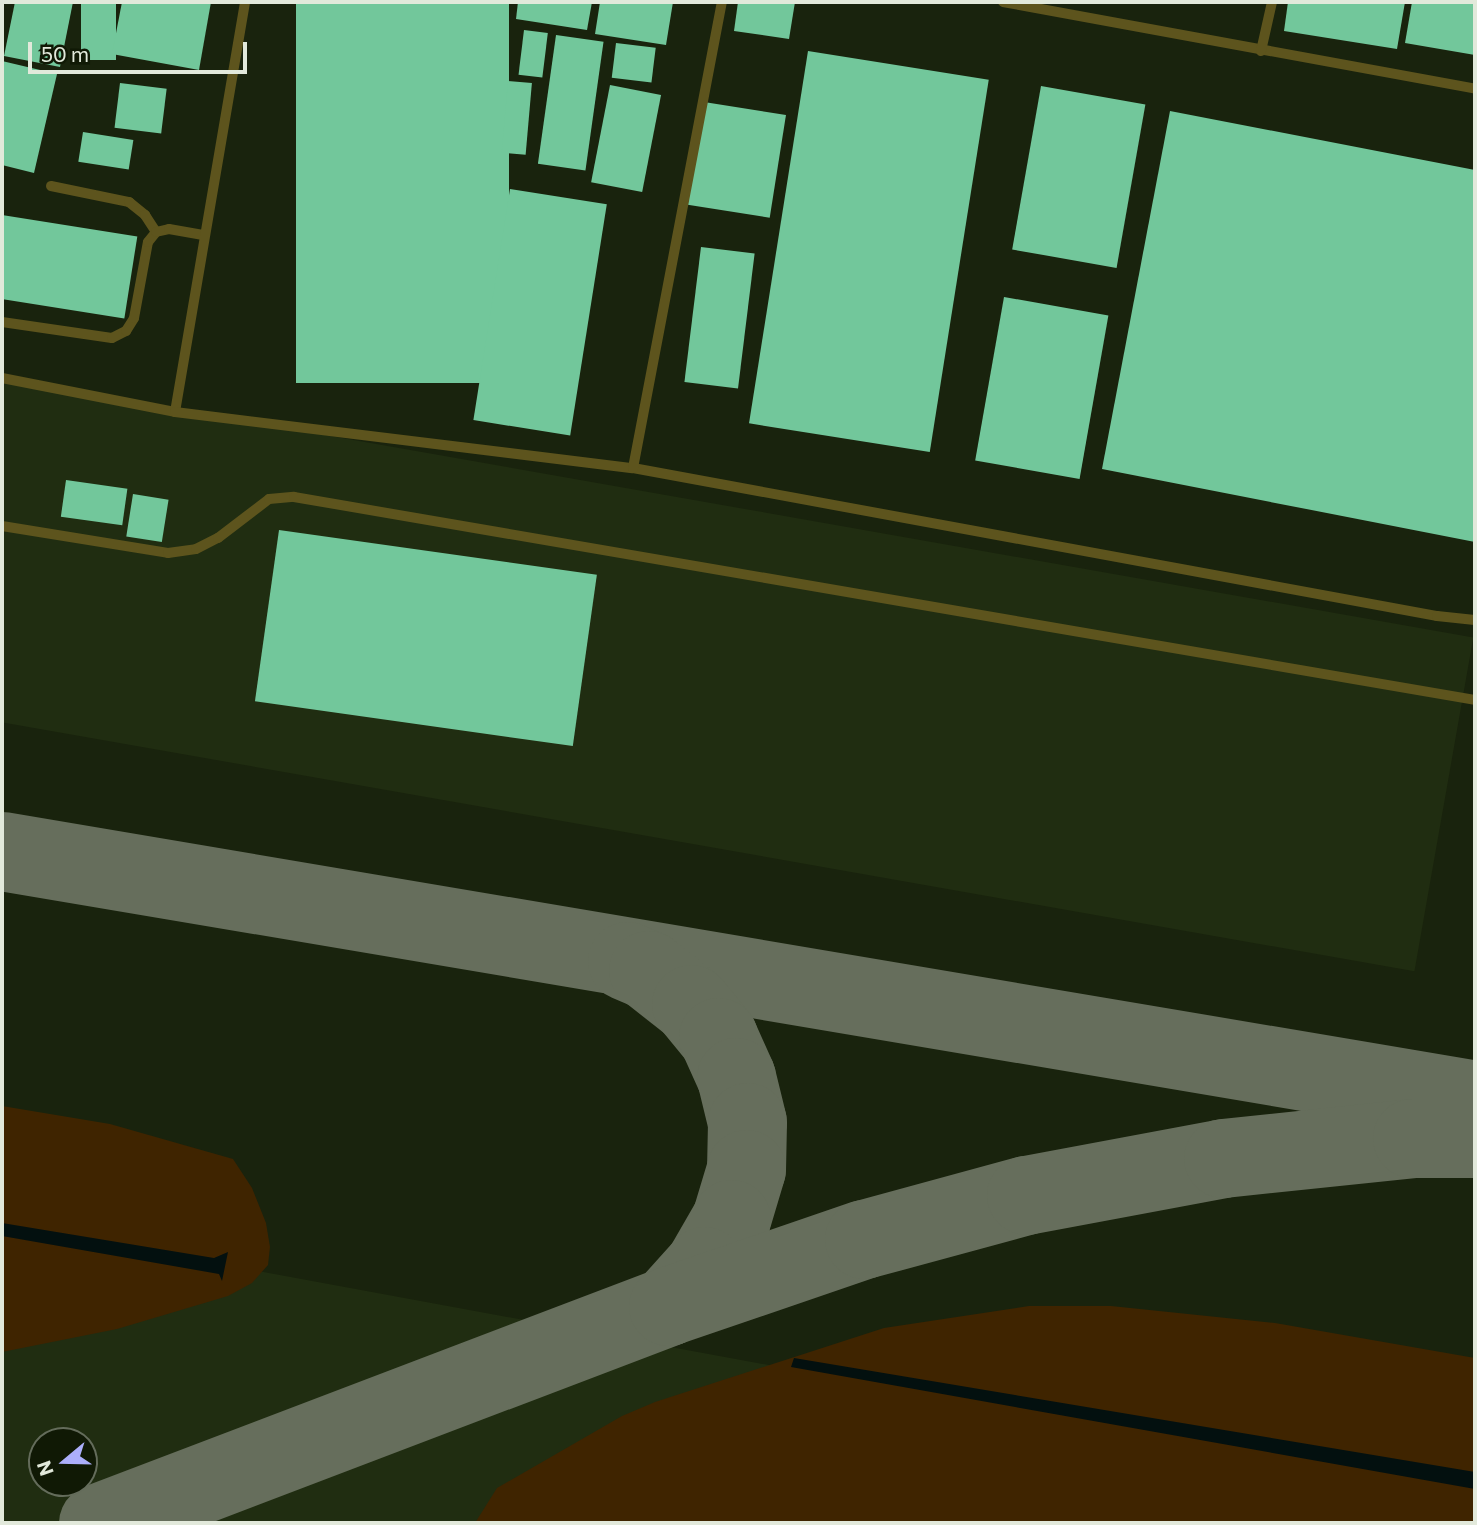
<!DOCTYPE html>
<style>
body{margin:0}
#map{position:relative;width:1477px;height:1525px;overflow:hidden;background:#19230d;font-family:Commissioner,sans-serif}
div>[style]{position:absolute}
.built>*{inset:0;background:#202d11;transform-origin:0 0}
.green>*{inset:0;background:#3f2400}
.water>*{inset:0;background:#03100f}
.taxiway>*{height:79px;margin:-39.5px;padding:0 39.5px;transform-origin:39.5px;border-radius:39.5px;background:#666e5c}
.building>*{inset:0;background:#72c79b;transform-origin:0 0}
.lane>*{height:10px;margin:-5px;padding:0 5px;transform-origin:5px;border-radius:5px;background:#5d541d}
span{translate:-50% -50%;white-space:nowrap;text-align:center;line-height:1.15;-webkit-text-stroke:7px #101905;paint-order:stroke}
.frame{position:absolute;inset:0;border:4px solid #e2e9db;pointer-events:none}
.north{position:absolute;left:28px;top:1427px;width:70px;height:70px;box-sizing:border-box;background:#101905;border:2px solid #646c5b;border-radius:50%;rotate:251deg;font-size:19px;font-weight:700;line-height:28px;text-align:center;color:#e2e9db}
.north::after{content:'';display:block;margin:auto;width:24px;height:32px;background:#acaffb;clip-path:polygon(50% 0,100% 100%,50% 72%,0 100%)}
.scale{position:absolute;left:28px;top:42px;width:219px;height:32px;box-sizing:border-box;border:4px solid #e2e9db;border-top:0;padding-left:9px;font-size:21px;line-height:24px;white-space:nowrap;color:#e2e9db;-webkit-text-stroke:5px #101905;paint-order:stroke}
</style>
<div id="map">
<div class="built">
<i style="left:2px;top:378px;width:1494px;height:339px;rotate:10deg"></i>
<i style="clip-path:polygon(evenodd,2px 1224px,1475px 1495px,1475px 1523px,2px 1523px,2px 1224px,42px 1441px,84px 1441px,84px 1483px,42px 1483px,42px 1441px)"></i>
</div>
<div class="green">
<i style="clip-path:polygon(2px 1106px,110px 1124px,233px 1159px,252px 1188px,266px 1223px,270px 1247px,268px 1265px,252px 1283px,228px 1296px,117px 1329px,2px 1352px)"></i>
<i style="clip-path:polygon(1029px 1306px,1111px 1306px,1275px 1323px,1475px 1358px,1475px 1523px,475px 1523px,497px 1488px,622px 1416px,655px 1402px,884px 1328px)"></i>
</div>
<div class="water">
<i style="clip-path:polygon(2px 1223px,214px 1258px,228px 1252px,222px 1281px,219px 1274px,2px 1236px)"></i>
<i style="clip-path:polygon(794px 1358px,1475px 1472px,1475px 1489px,791px 1367px)"></i>
</div>
<div class="taxiway">
<i style="left:2px;top:851px;width:1494px;rotate:9.59deg"></i>
<i style="left:627px;top:961px;width:23px;rotate:23deg"></i>
<i style="left:648px;top:970px;width:55px;rotate:38.3deg"></i>
<i style="left:691px;top:1004px;width:43px;rotate:50.7deg"></i>
<i style="left:718px;top:1037px;width:44px;rotate:65.8deg"></i>
<i style="left:736px;top:1077px;width:46px;rotate:76.3deg"></i>
<i style="left:747px;top:1122px;width:47px;rotate:91.2deg"></i>
<i style="left:746px;top:1169px;width:52px;rotate:106.7deg"></i>
<i style="left:731px;top:1219px;width:54px;rotate:119.9deg"></i>
<i style="left:704px;top:1266px;width:54px;rotate:132deg"></i>
<i style="left:98px;top:1523px;width:610px;rotate:-20.84deg"></i>
<i style="left:668px;top:1306px;width:207px;rotate:-18.9deg"></i>
<i style="left:864px;top:1239px;width:168px;rotate:-15.2deg"></i>
<i style="left:1026px;top:1195px;width:200px;rotate:-10.6deg"></i>
<i style="left:1223px;top:1158px;width:190px;rotate:-6deg"></i>
<i style="left:1412px;top:1138px;width:63px"></i>
</div>
<div class="building">
<i style="clip-path:polygon(15px 2px,73px 2px,60px 67px,4px 56px)"></i>
<i style="left:81px;top:2px;width:35px;height:58px"></i>
<i style="clip-path:polygon(122px 2px,211px 2px,199px 70px,112px 54px)"></i>
<i style="left:296px;top:2px;width:213px;height:381px"></i>
<i style="clip-path:polygon(518px 2px,592px 2px,587px 30px,516px 19px)"></i>
<i style="clip-path:polygon(600px 2px,673px 2px,666px 45px,595px 34px)"></i>
<i style="clip-path:polygon(738px 2px,795px 2px,789px 39px,734px 31px)"></i>
<i style="clip-path:polygon(1288px 2px,1405px 2px,1397px 49px,1284px 31px)"></i>
<i style="clip-path:polygon(1412px 2px,1475px 2px,1475px 55px,1405px 43px)"></i>
<i style="left:524px;top:30px;width:24px;height:45px;rotate:7deg"></i>
<i style="left:556px;top:35px;width:48px;height:130px;rotate:8deg"></i>
<i style="left:616px;top:43px;width:40px;height:35px;rotate:7deg"></i>
<i style="left:808px;top:51px;width:183px;height:377px;rotate:9deg"></i>
<i style="clip-path:polygon(2px 61px,57px 74px,34px 173px,2px 165px)"></i>
<i style="left:508px;top:81px;width:24px;height:72px;rotate:5deg"></i>
<i style="left:120px;top:83px;width:47px;height:45px;rotate:7deg"></i>
<i style="left:610px;top:85px;width:52px;height:99px;rotate:11deg"></i>
<i style="left:1041px;top:86px;width:106px;height:166px;rotate:10deg"></i>
<i style="left:704px;top:102px;width:83px;height:104px;rotate:9deg"></i>
<i style="clip-path:polygon(1170px 111px,1475px 170px,1475px 542px,1102px 469px)"></i>
<i style="left:83px;top:132px;width:51px;height:30px;rotate:9deg"></i>
<i style="left:510px;top:189px;width:98px;height:234px;rotate:9deg"></i>
<i style="left:2px;top:215px;width:137px;height:83px;rotate:9deg"></i>
<i style="left:701px;top:247px;width:54px;height:136px;rotate:7deg"></i>
<i style="left:1004px;top:297px;width:106px;height:166px;rotate:10deg"></i>
<i style="left:66px;top:480px;width:62px;height:37px;rotate:8deg"></i>
<i style="left:133px;top:494px;width:36px;height:43px;rotate:9deg"></i>
<i style="left:279px;top:530px;width:321px;height:173px;rotate:8deg"></i>
</div>
<div class="lane">
<i style="left:1003px;top:2px;width:480px;rotate:10.4deg"></i>
<i style="left:1261px;top:51px;width:50px;rotate:-77.3deg"></i>
<i style="left:51px;top:186px;width:80px;rotate:11.6deg"></i>
<i style="left:129px;top:202px;width:21px;rotate:39deg"></i>
<i style="left:145px;top:215px;width:20px;rotate:57deg"></i>
<i style="left:2px;top:322px;width:111px;rotate:8.3deg"></i>
<i style="left:112px;top:338px;width:16px;rotate:-27deg"></i>
<i style="left:126px;top:331px;width:15px;rotate:-58deg"></i>
<i style="left:134px;top:318px;width:77px;rotate:-79.6deg"></i>
<i style="left:148px;top:242px;width:13px;rotate:-51deg"></i>
<i style="left:156px;top:232px;width:13px;rotate:-13deg"></i>
<i style="left:169px;top:229px;width:36px;rotate:10deg"></i>
<i style="left:2px;top:378px;width:176px;rotate:11.1deg"></i>
<i style="left:175px;top:412px;width:416px;rotate:-80.3deg"></i>
<i style="left:175px;top:412px;width:461px;rotate:7deg"></i>
<i style="left:633px;top:468px;width:818px;rotate:10.43deg"></i>
<i style="left:1437px;top:616px;width:38px;rotate:6deg"></i>
<i style="left:633px;top:468px;width:474px;rotate:-79.2deg"></i>
<i style="left:2px;top:526px;width:168px;rotate:9.2deg"></i>
<i style="left:168px;top:553px;width:28px;rotate:-8deg"></i>
<i style="left:196px;top:549px;width:25px;rotate:-27deg"></i>
<i style="left:218px;top:538px;width:64px;rotate:-37.4deg"></i>
<i style="left:269px;top:499px;width:25px;rotate:-5deg"></i>
<i style="left:294px;top:497px;width:1198px;rotate:9.75deg"></i>
</div>
<div class="frame"></div>
<div class="north">N</div>
<div class="scale">50 m</div>
</div>
